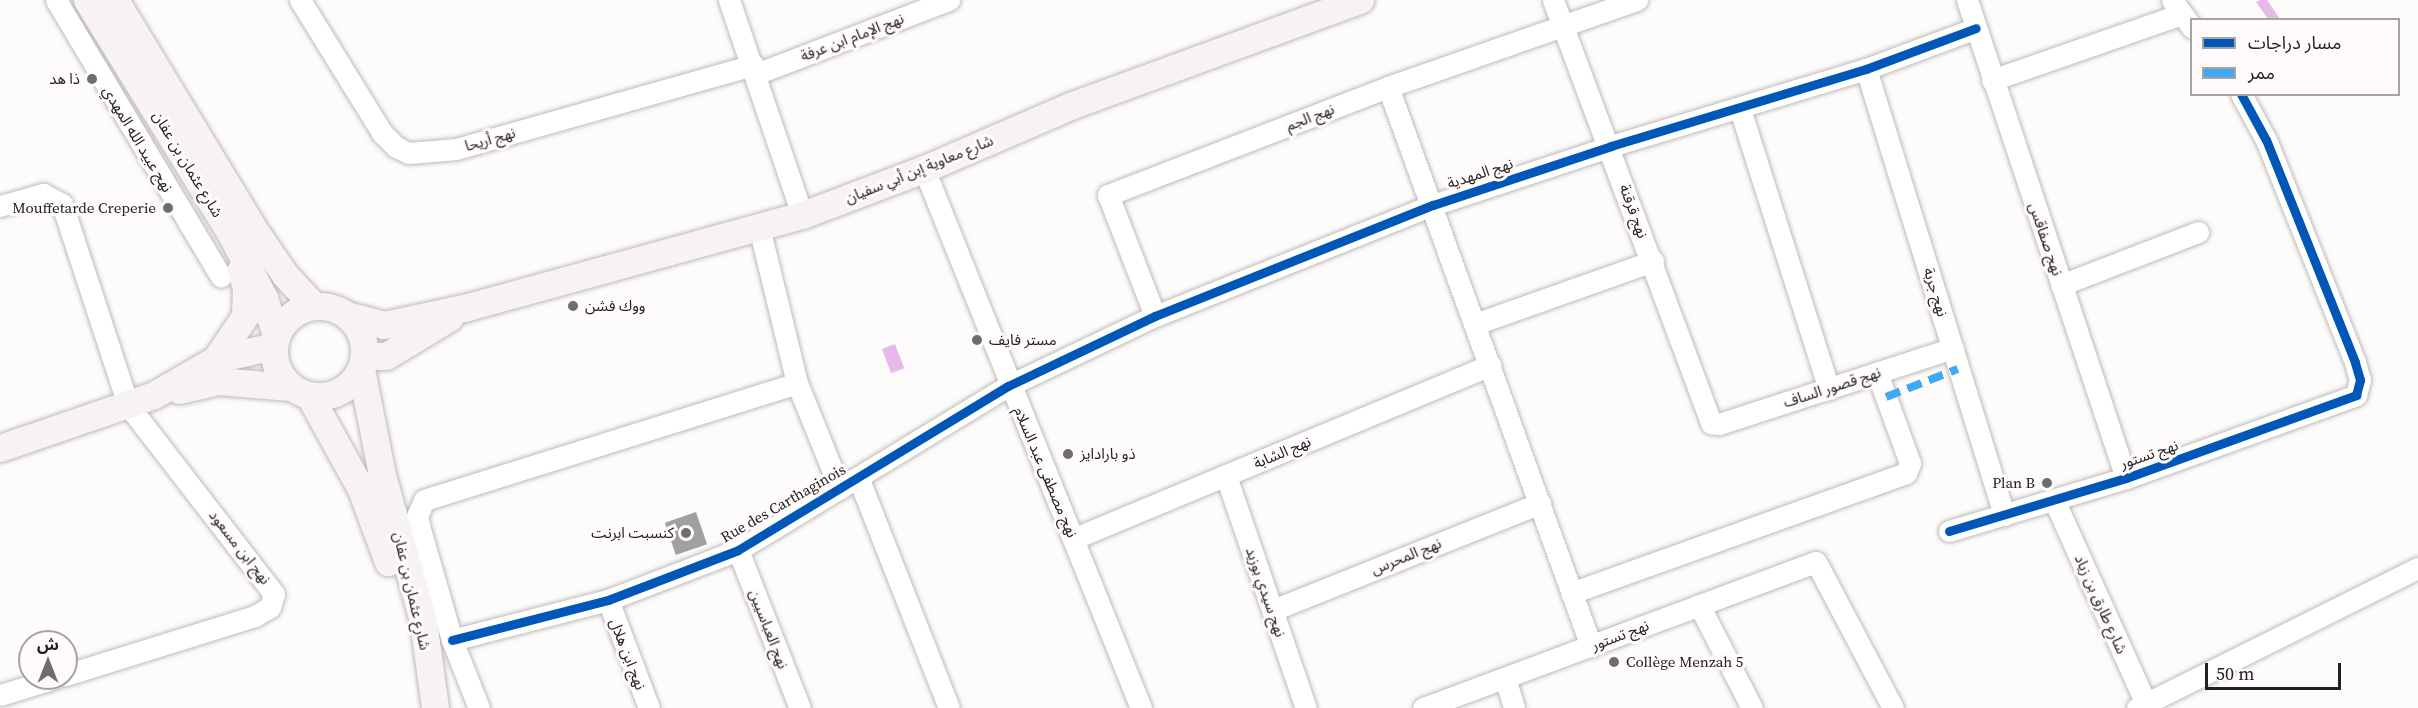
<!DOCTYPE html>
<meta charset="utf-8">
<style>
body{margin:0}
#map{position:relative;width:2418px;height:708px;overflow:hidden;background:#fefcfb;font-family:"Source Serif 4","Noto Sans Arabic",serif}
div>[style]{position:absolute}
.water>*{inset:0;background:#e5b9ea;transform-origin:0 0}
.building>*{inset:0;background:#a2a09f;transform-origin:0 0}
.roads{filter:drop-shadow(0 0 2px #bdbbba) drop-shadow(0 0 2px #bdbbba)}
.minor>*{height:21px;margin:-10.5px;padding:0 10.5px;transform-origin:10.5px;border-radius:10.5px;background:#fffffe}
.major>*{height:27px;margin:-13.5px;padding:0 13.5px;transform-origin:13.5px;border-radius:13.5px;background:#f7f2f4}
.major>.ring{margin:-13.5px;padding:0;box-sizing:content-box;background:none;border:27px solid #f7f2f4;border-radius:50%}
.quiet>*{height:8px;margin-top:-4px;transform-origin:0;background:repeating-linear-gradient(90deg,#3fa9f5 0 15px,transparent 0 23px)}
.cycleway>*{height:9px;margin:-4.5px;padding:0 4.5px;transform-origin:4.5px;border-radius:4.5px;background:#0057b8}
.dots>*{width:16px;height:16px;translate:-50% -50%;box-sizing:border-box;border:3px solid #fffbfa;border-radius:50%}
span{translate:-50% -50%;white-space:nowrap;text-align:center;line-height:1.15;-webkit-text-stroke:6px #fffbfa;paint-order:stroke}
.street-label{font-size:15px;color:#242020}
.poi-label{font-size:15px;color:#242020}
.right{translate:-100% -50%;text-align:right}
.left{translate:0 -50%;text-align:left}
.legend{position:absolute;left:2190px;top:18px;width:210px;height:78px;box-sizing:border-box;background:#fffbfa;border:2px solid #a7a3a3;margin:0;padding:8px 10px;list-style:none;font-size:18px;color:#242020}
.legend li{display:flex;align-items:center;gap:12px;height:30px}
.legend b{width:30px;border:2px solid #a7a3a3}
.north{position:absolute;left:18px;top:630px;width:60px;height:60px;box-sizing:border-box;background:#fffbfa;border:2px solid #a7a3a3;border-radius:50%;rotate:0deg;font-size:16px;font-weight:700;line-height:24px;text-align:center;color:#242020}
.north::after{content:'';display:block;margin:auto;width:21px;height:27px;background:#706d6d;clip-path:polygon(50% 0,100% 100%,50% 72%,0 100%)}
.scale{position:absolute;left:2205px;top:663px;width:136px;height:27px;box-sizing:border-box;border:3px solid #242020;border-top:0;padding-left:8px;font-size:18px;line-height:21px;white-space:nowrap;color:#242020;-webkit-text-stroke:4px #fffbfa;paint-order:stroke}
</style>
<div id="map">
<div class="water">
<i style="clip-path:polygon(2260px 0,2267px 0,2280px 19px,2268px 19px,2256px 2px)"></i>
<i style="left:895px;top:344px;width:26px;height:14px;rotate:69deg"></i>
</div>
<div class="building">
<i style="left:696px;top:512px;width:34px;height:33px;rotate:71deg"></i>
</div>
<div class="roads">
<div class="minor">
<i style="left:56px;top:0;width:322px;rotate:59.2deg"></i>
<i style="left:300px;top:0;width:156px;rotate:58.3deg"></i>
<i style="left:382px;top:133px;width:20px;rotate:45deg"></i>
<i style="left:396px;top:147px;width:14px;rotate:25deg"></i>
<i style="left:409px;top:153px;width:47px;rotate:-4.9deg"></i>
<i style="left:456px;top:149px;width:309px;rotate:-15.8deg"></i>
<i style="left:729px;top:0;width:227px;rotate:71.2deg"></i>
<i style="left:1553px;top:0;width:452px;rotate:69.5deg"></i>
<i style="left:1711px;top:423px;width:8px;rotate:7deg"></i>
<i style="left:1719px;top:424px;width:246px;rotate:-18deg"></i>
<i style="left:1967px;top:0;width:504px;rotate:71.6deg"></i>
<i style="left:2172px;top:0;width:34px;rotate:54deg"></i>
<i style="left:1866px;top:69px;width:467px;rotate:72.8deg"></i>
<i style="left:756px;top:74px;width:207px;rotate:-21deg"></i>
<i style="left:1992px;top:80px;width:200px;rotate:-19.2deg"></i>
<i style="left:1388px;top:87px;width:595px;rotate:70.04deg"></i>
<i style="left:1740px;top:109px;width:294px;rotate:72.4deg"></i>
<i style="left:924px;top:169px;width:581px;rotate:68.07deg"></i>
<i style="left:0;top:206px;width:45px;rotate:-15.6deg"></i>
<i style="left:43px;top:194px;width:21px;rotate:28deg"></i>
<i style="left:62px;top:204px;width:212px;rotate:71.8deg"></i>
<i style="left:128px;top:405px;width:239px;rotate:52.3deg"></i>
<i style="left:274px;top:594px;width:14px;rotate:107deg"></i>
<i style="left:270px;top:607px;width:17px;rotate:149deg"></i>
<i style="left:255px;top:616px;width:198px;rotate:162.7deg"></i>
<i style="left:759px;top:227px;width:161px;rotate:76.3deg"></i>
<i style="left:797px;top:383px;width:114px;rotate:67.9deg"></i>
<i style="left:2061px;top:285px;width:147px;rotate:-21.1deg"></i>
<i style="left:1155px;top:316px;width:130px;rotate:-111.2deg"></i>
<i style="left:1108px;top:195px;width:300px;rotate:-21.1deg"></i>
<i style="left:1388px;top:87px;width:264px;rotate:-19.3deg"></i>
<i style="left:1475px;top:324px;width:189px;rotate:-19.5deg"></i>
<i style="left:1226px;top:476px;width:245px;rotate:71deg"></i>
<i style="left:858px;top:477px;width:248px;rotate:68.5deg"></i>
<i style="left:2054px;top:500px;width:228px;rotate:65.7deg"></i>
<i style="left:1949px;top:531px;width:185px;rotate:-16.7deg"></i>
<i style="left:2126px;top:478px;width:245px;rotate:-19.8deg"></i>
<i style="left:2356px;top:395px;width:16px;rotate:-75deg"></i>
<i style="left:2360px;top:380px;width:19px;rotate:-106deg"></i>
<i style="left:2355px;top:362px;width:239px;rotate:-111.8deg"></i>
<i style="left:2266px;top:140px;width:52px;rotate:-118.5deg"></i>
<i style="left:1075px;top:538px;width:450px;rotate:-22.6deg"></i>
<i style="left:738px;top:550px;width:170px;rotate:68.6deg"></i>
<i style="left:1571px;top:593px;width:356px;rotate:-19.7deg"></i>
<i style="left:1906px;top:473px;width:11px;rotate:-68deg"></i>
<i style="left:1910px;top:463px;width:96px;rotate:-110.1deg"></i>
<i style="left:608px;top:600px;width:116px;rotate:69.2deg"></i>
<i style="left:1699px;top:605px;width:116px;rotate:62.8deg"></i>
<i style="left:1273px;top:610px;width:288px;rotate:-21.8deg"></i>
<i style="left:452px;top:640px;width:161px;rotate:-14.4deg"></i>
<i style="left:608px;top:600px;width:139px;rotate:-21deg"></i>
<i style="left:738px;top:550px;width:316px;rotate:-31.3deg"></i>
<i style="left:1008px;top:386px;width:163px;rotate:-25.5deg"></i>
<i style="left:1155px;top:316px;width:299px;rotate:-21.8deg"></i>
<i style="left:1433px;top:205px;width:188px;rotate:-18.3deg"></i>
<i style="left:1611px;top:146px;width:266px;rotate:-16.8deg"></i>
<i style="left:1866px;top:69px;width:117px;rotate:-20.4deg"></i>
<i style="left:1505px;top:678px;width:31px;rotate:73deg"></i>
<i style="left:0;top:695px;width:58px;rotate:-17.2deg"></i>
<i style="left:479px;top:708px;width:73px;rotate:-111.7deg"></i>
<i style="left:452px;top:640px;width:116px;rotate:-106.1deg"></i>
<i style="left:420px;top:529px;width:13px;rotate:-103deg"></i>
<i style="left:417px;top:516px;width:17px;rotate:-66deg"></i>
<i style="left:424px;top:500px;width:391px;rotate:-17.4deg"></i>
<i style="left:1423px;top:708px;width:419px;rotate:-20.4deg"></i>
<i style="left:1816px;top:562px;width:165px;rotate:62.2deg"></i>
<i style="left:2137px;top:708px;width:314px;rotate:-26.5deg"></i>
</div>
<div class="major">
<i style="left:87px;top:0;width:275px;rotate:58.4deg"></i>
<i style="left:231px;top:234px;width:72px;rotate:62.7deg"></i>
<i style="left:264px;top:298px;width:40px;rotate:72deg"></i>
<i style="left:115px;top:0;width:263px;rotate:58.8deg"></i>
<i style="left:251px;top:225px;width:60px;rotate:55.8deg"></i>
<i style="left:285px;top:275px;width:42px;rotate:46.9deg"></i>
<i class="ring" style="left:274px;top:306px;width:63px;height:63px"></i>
<i style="left:347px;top:315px;width:38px;rotate:15deg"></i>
<i style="left:384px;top:325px;width:86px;rotate:-12.1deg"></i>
<i style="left:468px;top:307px;width:346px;rotate:-15.4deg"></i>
<i style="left:802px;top:215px;width:130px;rotate:-20.7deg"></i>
<i style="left:924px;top:169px;width:159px;rotate:-23.3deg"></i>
<i style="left:1070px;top:106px;width:309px;rotate:-20.1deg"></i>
<i style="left:364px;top:356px;width:22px"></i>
<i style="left:386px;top:356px;width:74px;rotate:-31.1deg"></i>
<i style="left:216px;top:359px;width:52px;rotate:-56deg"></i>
<i style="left:245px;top:316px;width:28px;rotate:-88deg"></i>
<i style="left:246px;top:288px;width:19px;rotate:-106deg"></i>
<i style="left:361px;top:369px;width:108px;rotate:78.8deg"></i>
<i style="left:382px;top:475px;width:152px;rotate:74.3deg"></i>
<i style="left:423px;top:621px;width:88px;rotate:82.1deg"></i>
<i style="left:179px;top:390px;width:40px;rotate:-13deg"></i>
<i style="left:218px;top:381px;width:72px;rotate:4.8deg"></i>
<i style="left:309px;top:395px;width:107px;rotate:61deg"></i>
<i style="left:361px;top:489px;width:78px;rotate:69.7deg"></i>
<i style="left:0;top:448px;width:163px;rotate:-19deg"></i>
<i style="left:154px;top:395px;width:72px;rotate:-30.1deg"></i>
<i style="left:216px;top:359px;width:59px;rotate:-12.6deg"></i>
</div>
</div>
<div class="quiet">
<i style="left:1886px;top:397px;width:77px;rotate:-21.3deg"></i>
</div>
<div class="cycleway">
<i style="left:1949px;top:531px;width:185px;rotate:-16.7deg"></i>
<i style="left:2126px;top:478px;width:245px;rotate:-19.8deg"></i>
<i style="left:2356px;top:395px;width:16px;rotate:-75deg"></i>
<i style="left:2360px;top:380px;width:19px;rotate:-106deg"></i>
<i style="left:2355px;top:362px;width:239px;rotate:-111.8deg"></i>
<i style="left:2266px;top:140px;width:52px;rotate:-118.5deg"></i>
<i style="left:452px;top:640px;width:161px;rotate:-14.4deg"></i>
<i style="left:608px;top:600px;width:139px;rotate:-21deg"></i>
<i style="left:738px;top:550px;width:316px;rotate:-31.3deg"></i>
<i style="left:1008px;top:386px;width:163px;rotate:-25.5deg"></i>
<i style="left:1155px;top:316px;width:299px;rotate:-21.8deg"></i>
<i style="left:1433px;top:205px;width:188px;rotate:-18.3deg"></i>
<i style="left:1611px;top:146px;width:266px;rotate:-16.8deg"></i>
<i style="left:1866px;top:69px;width:117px;rotate:-20.4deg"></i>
</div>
<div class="dots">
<i style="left:92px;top:79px;background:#706d6d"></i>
<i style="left:168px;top:208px;background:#706d6d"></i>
<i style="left:573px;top:306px;background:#706d6d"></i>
<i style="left:977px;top:340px;background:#706d6d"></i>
<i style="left:1068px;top:454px;background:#706d6d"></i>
<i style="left:2047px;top:483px;background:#706d6d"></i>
<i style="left:686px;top:533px;background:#706d6d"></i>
<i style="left:1614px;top:662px;background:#706d6d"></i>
</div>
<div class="street-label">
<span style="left:852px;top:37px;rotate:-21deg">نهج الإمام ابن عرفة</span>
<span style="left:1310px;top:117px;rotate:-21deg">نهج الجم</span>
<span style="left:138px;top:139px;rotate:59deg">نهج عبيد الله المهدي</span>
<span style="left:490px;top:139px;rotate:-16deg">نهج أريحا</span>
<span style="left:188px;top:164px;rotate:59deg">شارع عثمان بن عفان</span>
<span style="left:919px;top:169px;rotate:-22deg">شارع معاوية إبن أبي سفيان</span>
<span style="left:1480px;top:173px;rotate:-18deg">نهج المهدية</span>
<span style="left:1634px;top:211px;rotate:70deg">نهج قرقنة</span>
<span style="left:2046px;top:239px;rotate:71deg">نهج صفاقس</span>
<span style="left:1936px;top:292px;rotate:73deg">نهج جربة</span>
<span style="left:1832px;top:387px;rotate:-18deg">نهج قصور الساف</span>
<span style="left:1282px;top:452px;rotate:-23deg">نهج الشابة</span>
<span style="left:2149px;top:454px;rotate:-19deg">نهج تستور</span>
<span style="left:1046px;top:472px;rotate:67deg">نهج مصطفى عبد السلام</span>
<span style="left:783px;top:503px;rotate:-30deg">Rue des Carthaginois</span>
<span style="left:240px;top:547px;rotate:52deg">نهج ابن مسعود</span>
<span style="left:1406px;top:556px;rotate:-22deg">نهج المحرس</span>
<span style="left:412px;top:591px;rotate:77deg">شارع عثمان بن عفان</span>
<span style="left:1266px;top:592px;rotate:71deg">نهج سيدي بوزيد</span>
<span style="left:2101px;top:604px;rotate:66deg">شارع طارق بن زياد</span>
<span style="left:769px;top:629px;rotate:69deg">نهج العباسيين</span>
<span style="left:1620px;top:635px;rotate:-21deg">نهج تستور</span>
<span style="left:628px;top:654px;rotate:69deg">نهج ابن هلال</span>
</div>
<div class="poi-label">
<span class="right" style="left:80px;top:79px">ذا هد</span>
<span class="right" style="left:156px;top:208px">Mouffetarde Creperie</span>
<span class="left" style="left:585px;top:306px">ووك فشن</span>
<span class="left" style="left:989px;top:340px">مستر فايف</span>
<span class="left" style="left:1080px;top:454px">ذو بارادايز</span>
<span class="right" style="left:2035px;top:483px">Plan B</span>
<span class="right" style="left:674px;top:533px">كنسبت ابرنت</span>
<span class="left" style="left:1626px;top:662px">Collège Menzah 5</span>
</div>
<ul class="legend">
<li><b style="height:8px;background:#0057b8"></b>مسار دراجات</li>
<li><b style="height:8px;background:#3fa9f5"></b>ممر</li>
</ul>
<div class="north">ش</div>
<div class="scale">50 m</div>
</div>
